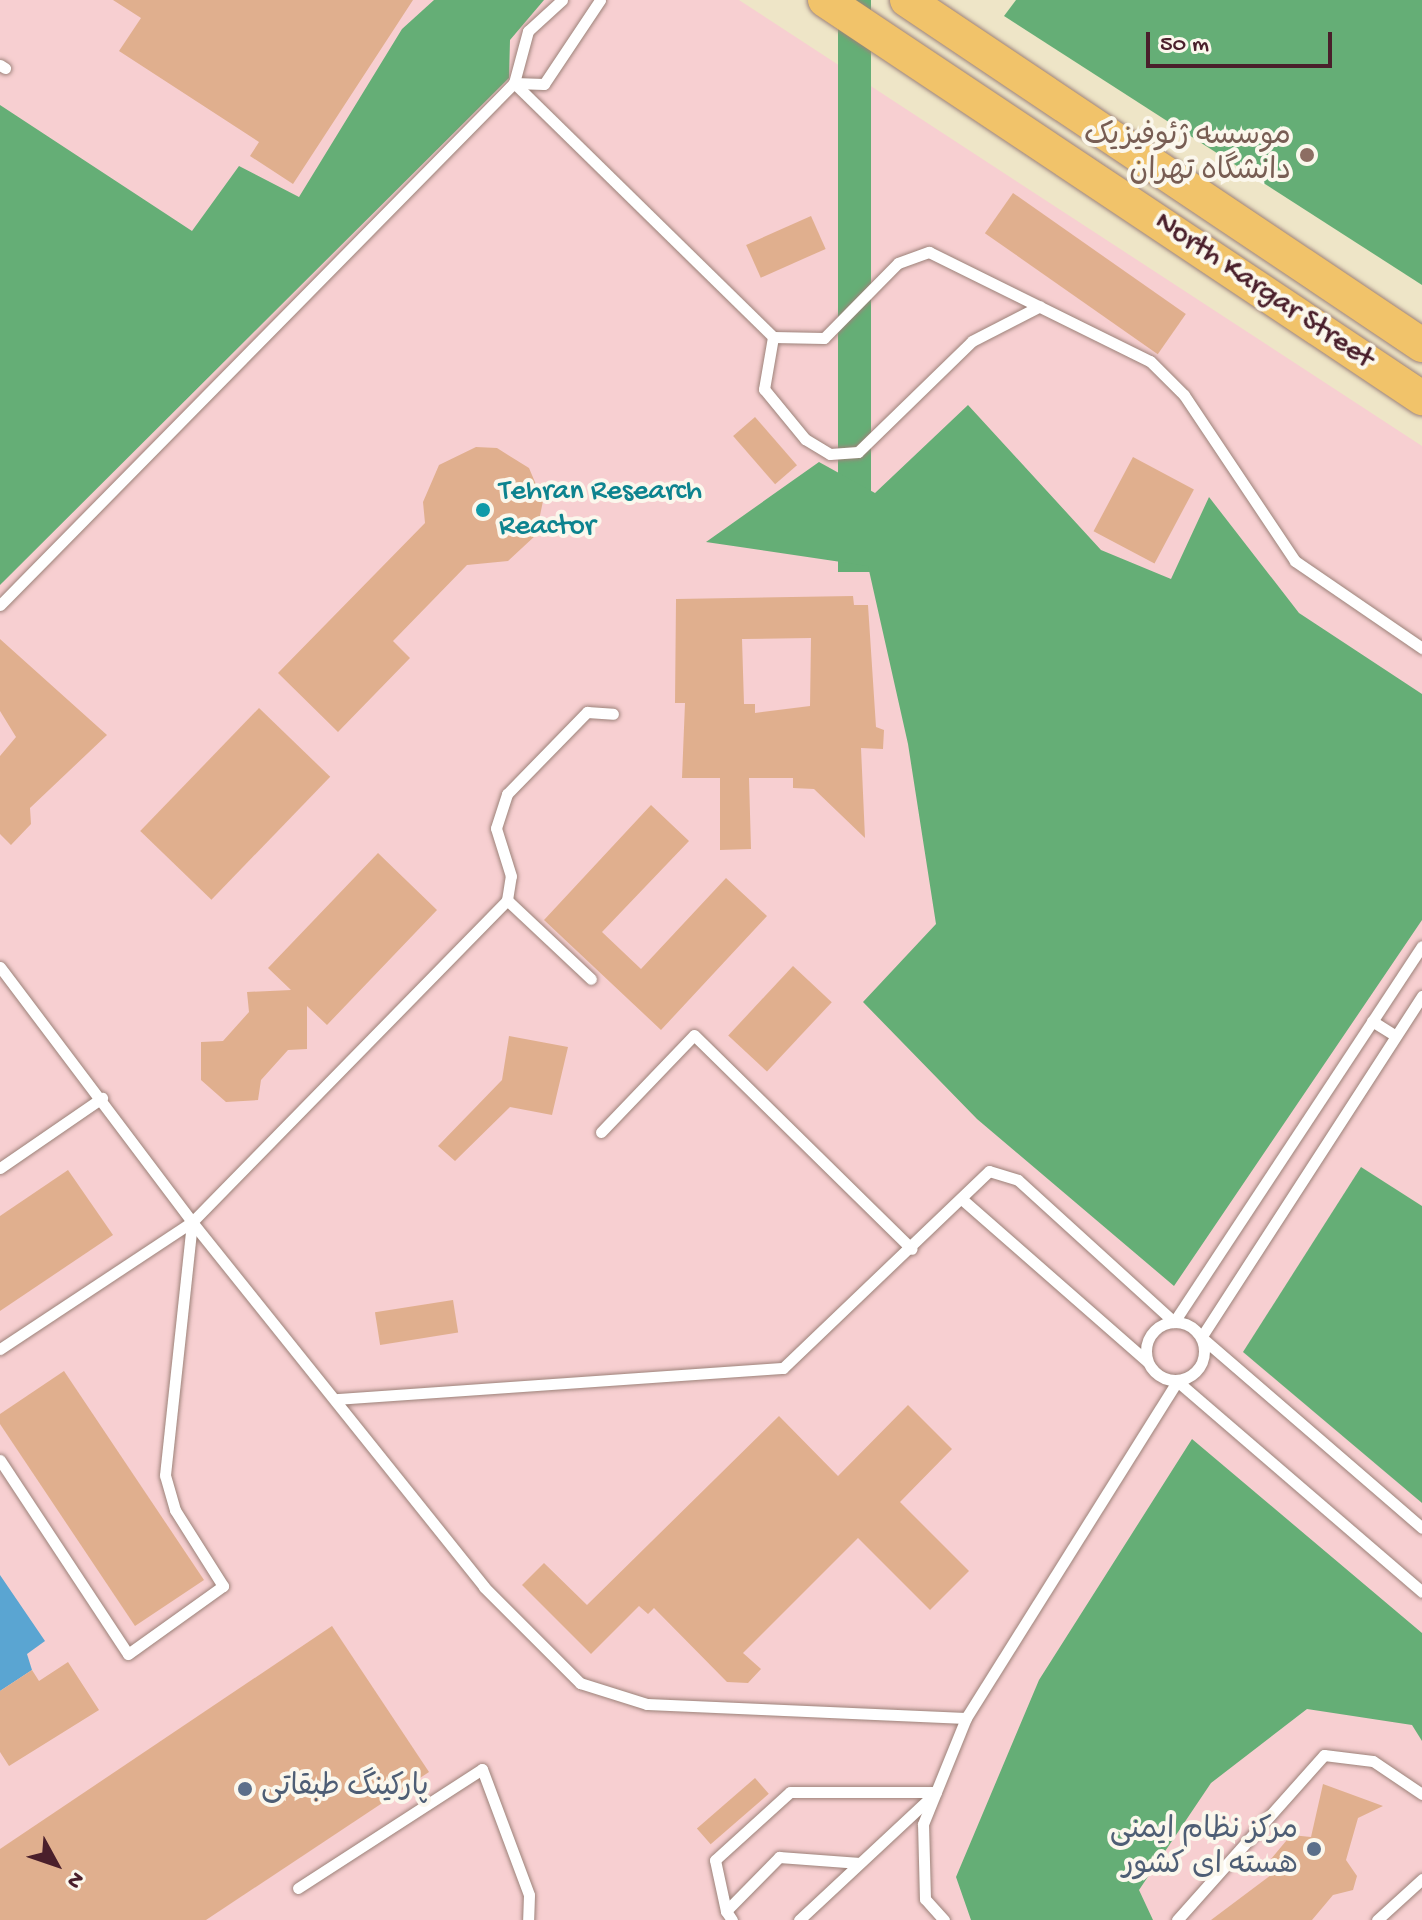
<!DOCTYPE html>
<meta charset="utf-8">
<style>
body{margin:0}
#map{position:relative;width:1422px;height:1920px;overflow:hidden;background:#eee5c7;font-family:"Gochi Hand","Playpen Sans Arabic",sans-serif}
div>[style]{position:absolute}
.built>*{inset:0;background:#f7cfd1}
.forest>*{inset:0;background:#65ae76;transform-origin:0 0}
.water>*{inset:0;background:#5aa5d2}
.building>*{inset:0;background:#e0af8e;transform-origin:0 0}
.roads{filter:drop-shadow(0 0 2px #9c8279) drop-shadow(0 0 2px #9c8279)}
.lane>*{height:11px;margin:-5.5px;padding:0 5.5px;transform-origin:5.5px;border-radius:5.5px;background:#fff}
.lane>.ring{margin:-5.5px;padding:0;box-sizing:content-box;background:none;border:11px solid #fff;border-radius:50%}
.primary>*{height:34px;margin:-17px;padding:0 17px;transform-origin:17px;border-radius:17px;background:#f1c36a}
.dots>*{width:22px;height:22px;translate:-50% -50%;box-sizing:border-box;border:4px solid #fbf7ec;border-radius:50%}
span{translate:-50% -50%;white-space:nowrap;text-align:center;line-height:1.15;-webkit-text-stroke:8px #fbf7ec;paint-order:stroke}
.education-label{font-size:30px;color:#785e54}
.right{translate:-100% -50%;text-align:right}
.street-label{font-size:30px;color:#4a1f2b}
.culture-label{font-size:30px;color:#0d838f}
.left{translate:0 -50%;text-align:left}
.service-label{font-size:30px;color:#4e5e75}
.north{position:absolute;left:16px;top:1824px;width:80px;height:80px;-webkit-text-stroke:6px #fbf7ec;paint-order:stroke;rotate:130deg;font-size:22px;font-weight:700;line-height:32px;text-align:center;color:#4a1f2b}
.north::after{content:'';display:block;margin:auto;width:28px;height:36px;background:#4a1f2b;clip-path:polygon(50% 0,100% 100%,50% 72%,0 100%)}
.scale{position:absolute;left:1146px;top:32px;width:186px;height:36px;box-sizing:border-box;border:4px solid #4a1f2b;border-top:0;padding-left:10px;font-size:24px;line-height:28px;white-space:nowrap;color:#4a1f2b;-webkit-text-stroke:6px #fbf7ec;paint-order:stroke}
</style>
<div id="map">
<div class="built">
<i style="clip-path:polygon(0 0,739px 0,1422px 446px,1422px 1920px,0 1920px)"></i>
</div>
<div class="forest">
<i style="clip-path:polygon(434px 0,544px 0,510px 40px,509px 78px,0 585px,0 105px,192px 231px,239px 166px,299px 197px,402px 29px)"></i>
<i style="left:838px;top:0;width:33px;height:572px"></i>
<i style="clip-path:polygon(1016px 0,1422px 0,1422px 285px,1004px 16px)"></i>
<i style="clip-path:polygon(968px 405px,1101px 550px,1171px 579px,1209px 497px,1299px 613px,1422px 694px,1422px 920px,1174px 1286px,977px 1119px,863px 1002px,936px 924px,908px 744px,868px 566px,706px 542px,819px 462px,875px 493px)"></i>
<i style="clip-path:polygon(1361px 1167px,1422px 1206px,1422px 1503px,1243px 1352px)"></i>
<i style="clip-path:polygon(1192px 1439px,1422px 1633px,1422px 1741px,1412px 1725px,1307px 1709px,1211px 1783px,1139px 1890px,1153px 1920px,971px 1920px,956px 1877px,1039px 1680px)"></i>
</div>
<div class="water">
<i style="clip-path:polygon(0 1575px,45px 1641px,27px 1654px,32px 1670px,0 1691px)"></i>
</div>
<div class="building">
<i style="clip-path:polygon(113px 0,413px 0,293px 184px,250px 156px,259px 142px,119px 51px,141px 18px)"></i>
<i style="left:1013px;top:193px;width:211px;height:49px;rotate:35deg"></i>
<i style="left:811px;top:216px;width:36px;height:71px;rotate:66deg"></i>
<i style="left:755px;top:417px;width:64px;height:29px;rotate:49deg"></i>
<i style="clip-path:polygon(476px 447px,497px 448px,529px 468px,543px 501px,536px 535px,508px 561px,467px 565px,393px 641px,410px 658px,338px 732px,278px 673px,425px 523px,423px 502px,439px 465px)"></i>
<i style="left:1133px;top:457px;width:69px;height:84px;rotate:28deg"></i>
<i style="clip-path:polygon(evenodd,853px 596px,854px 605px,868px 605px,876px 727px,884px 730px,883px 749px,861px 748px,865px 838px,814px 789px,793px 788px,793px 778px,749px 778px,751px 849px,720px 850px,720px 778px,682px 778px,685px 703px,675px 703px,676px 599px,853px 596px,811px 638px,810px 706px,755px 713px,755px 704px,744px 704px,742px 639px,811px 638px)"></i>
<i style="clip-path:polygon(0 639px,107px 735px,30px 808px,31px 824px,11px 845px,0 834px,0 756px,16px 737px,0 711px)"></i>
<i style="left:259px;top:708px;width:99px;height:171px;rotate:44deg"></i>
<i style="clip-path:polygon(651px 805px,689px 841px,602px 932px,641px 969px,726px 878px,767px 916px,661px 1030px,544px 920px)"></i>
<i style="clip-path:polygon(378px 853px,437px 910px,327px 1025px,307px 1006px,307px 1049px,288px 1050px,261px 1080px,258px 1100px,226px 1102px,201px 1080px,201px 1042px,223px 1041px,249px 1012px,247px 992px,291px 990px,268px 968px)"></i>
<i style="left:793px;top:966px;width:53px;height:95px;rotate:43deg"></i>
<i style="clip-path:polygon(509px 1036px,568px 1047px,552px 1115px,510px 1107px,455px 1161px,438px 1146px,502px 1080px)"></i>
<i style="clip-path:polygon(68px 1170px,113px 1235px,0 1311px,0 1216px)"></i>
<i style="left:453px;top:1300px;width:33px;height:79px;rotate:81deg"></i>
<i style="clip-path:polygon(64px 1371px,204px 1580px,135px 1626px,0 1424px,0 1414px)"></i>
<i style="clip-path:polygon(908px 1405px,952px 1449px,900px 1502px,969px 1571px,930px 1610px,858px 1538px,743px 1653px,761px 1669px,748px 1683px,727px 1682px,654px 1608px,648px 1614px,639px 1606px,591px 1654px,522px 1585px,544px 1563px,587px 1605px,779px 1416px,838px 1476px)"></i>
<i style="clip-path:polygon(332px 1626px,429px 1772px,206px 1920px,0 1920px,0 1849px)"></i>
<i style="clip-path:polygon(68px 1662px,99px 1710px,9px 1766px,0 1752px,0 1691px,32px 1670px,39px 1681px)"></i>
<i style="left:755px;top:1778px;width:21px;height:77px;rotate:49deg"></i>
<i style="clip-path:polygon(1323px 1784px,1383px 1806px,1358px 1818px,1346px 1860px,1357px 1876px,1353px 1890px,1333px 1895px,1312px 1920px,1211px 1920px,1275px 1872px,1271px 1859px,1291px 1835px,1311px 1837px)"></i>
</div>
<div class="roads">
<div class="lane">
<i style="left:562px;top:0;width:46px;rotate:137.6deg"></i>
<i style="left:528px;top:31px;width:54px;rotate:105.1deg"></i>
<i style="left:514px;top:83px;width:30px;rotate:2deg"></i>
<i style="left:544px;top:84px;width:101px;rotate:-56.3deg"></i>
<i style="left:0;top:65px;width:6px;rotate:31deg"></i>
<i style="left:773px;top:337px;width:53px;rotate:99.8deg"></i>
<i style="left:764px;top:389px;width:65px;rotate:50.6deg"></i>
<i style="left:805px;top:439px;width:29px;rotate:31deg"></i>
<i style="left:830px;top:454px;width:28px;rotate:-4deg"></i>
<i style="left:858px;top:452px;width:159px;rotate:-44.2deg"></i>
<i style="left:972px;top:341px;width:76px;rotate:-27.2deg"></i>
<i style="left:0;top:605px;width:733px;rotate:-45.44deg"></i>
<i style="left:514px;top:83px;width:363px;rotate:44.4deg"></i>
<i style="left:773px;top:337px;width:51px;rotate:1.1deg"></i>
<i style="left:824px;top:338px;width:105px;rotate:-45.4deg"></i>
<i style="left:898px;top:263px;width:33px;rotate:-20deg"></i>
<i style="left:929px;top:252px;width:246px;rotate:26.3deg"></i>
<i style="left:1150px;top:361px;width:48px;rotate:45deg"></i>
<i style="left:1184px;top:395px;width:200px;rotate:56.2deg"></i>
<i style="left:1295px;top:561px;width:154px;rotate:34.4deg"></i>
<i style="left:507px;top:900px;width:115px;rotate:43.2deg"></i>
<i style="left:0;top:967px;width:319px;rotate:53deg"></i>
<i style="left:192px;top:1222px;width:467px;rotate:51.3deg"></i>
<i style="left:484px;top:1587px;width:136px;rotate:45deg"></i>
<i style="left:580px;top:1683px;width:70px;rotate:17.4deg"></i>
<i style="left:647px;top:1704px;width:319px;rotate:2.5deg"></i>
<i style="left:1422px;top:996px;width:406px;rotate:122.9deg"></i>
<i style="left:1201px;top:1337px;width:292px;rotate:40.8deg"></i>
<i style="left:1372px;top:1021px;width:28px;rotate:32deg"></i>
<i style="left:601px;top:1132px;width:134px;rotate:-46.2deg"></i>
<i style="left:694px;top:1035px;width:305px;rotate:44.5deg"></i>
<i style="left:0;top:1168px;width:124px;rotate:-34.5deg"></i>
<i style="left:964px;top:1201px;width:243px;rotate:41.2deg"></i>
<i class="ring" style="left:1146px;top:1322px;width:47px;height:47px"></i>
<i style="left:0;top:1349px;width:230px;rotate:-33.5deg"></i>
<i style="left:192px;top:1222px;width:450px;rotate:-45.6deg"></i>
<i style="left:507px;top:900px;width:24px;rotate:-81deg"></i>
<i style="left:511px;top:876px;width:50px;rotate:-107.4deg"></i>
<i style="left:496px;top:828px;width:36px;rotate:-72deg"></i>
<i style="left:507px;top:794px;width:115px;rotate:-45.7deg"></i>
<i style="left:587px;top:712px;width:26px;rotate:4deg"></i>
<i style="left:337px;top:1399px;width:447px;rotate:-4deg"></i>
<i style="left:783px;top:1368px;width:285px;rotate:-43.7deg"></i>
<i style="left:989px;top:1171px;width:30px;rotate:17deg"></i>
<i style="left:1018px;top:1180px;width:211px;rotate:42.3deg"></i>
<i style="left:1174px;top:1322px;width:450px;rotate:-56.6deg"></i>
<i style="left:0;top:1460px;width:232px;rotate:56.6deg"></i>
<i style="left:128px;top:1654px;width:117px;rotate:-35.6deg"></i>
<i style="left:223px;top:1586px;width:90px;rotate:-122.3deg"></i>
<i style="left:175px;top:1510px;width:36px;rotate:-106deg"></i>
<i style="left:165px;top:1475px;width:254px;rotate:-83.9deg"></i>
<i style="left:298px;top:1888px;width:219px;rotate:-32.9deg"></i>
<i style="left:482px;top:1769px;width:134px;rotate:69.5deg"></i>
<i style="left:529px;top:1895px;width:25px;rotate:92deg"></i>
<i style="left:726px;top:1911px;width:52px;rotate:-102.2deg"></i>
<i style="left:715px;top:1860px;width:101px;rotate:-42.2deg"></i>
<i style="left:790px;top:1792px;width:146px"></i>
<i style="left:732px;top:1920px;width:11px;rotate:-124deg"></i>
<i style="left:726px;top:1911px;width:76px;rotate:-45.5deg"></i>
<i style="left:779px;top:1857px;width:81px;rotate:4.2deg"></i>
<i style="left:799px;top:1920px;width:183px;rotate:-43deg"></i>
<i style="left:944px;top:1920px;width:28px;rotate:-132deg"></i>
<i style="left:925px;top:1899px;width:75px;rotate:-91.5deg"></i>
<i style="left:923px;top:1824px;width:114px;rotate:-67.9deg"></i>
<i style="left:966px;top:1718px;width:398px;rotate:-57.9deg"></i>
<i style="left:1177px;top:1381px;width:323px;rotate:40.7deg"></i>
<i style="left:1177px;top:1920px;width:221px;rotate:-48.3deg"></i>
<i style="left:1324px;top:1755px;width:49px;rotate:7deg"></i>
<i style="left:1373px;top:1761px;width:59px;rotate:34deg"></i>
<i style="left:1377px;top:1920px;width:61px;rotate:-42.3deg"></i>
</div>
<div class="primary">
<i style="left:825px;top:0;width:718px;rotate:33.69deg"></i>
<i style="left:907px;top:0;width:620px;rotate:33.82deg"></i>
</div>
</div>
<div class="dots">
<i style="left:1307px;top:155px;background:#8d6e63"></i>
<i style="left:483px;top:510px;background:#0f9aa8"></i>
<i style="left:245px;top:1789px;background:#5c6f8a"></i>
<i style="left:1314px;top:1849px;background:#5c6f8a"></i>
</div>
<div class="education-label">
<span class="right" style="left:1291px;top:155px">موسسه ژئوفیزیک<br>دانشگاه تهران</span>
</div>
<div class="street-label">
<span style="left:1263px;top:292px;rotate:34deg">North Kargar Street</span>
</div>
<div class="culture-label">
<span class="left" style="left:499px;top:510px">Tehran Research<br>Reactor</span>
</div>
<div class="service-label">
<span class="left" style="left:261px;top:1789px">پارکینگ طبقاتی</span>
<span class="right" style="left:1298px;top:1849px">مرکز نظام ایمنی<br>هسته ای کشور</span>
</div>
<div class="north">N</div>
<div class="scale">50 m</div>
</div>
